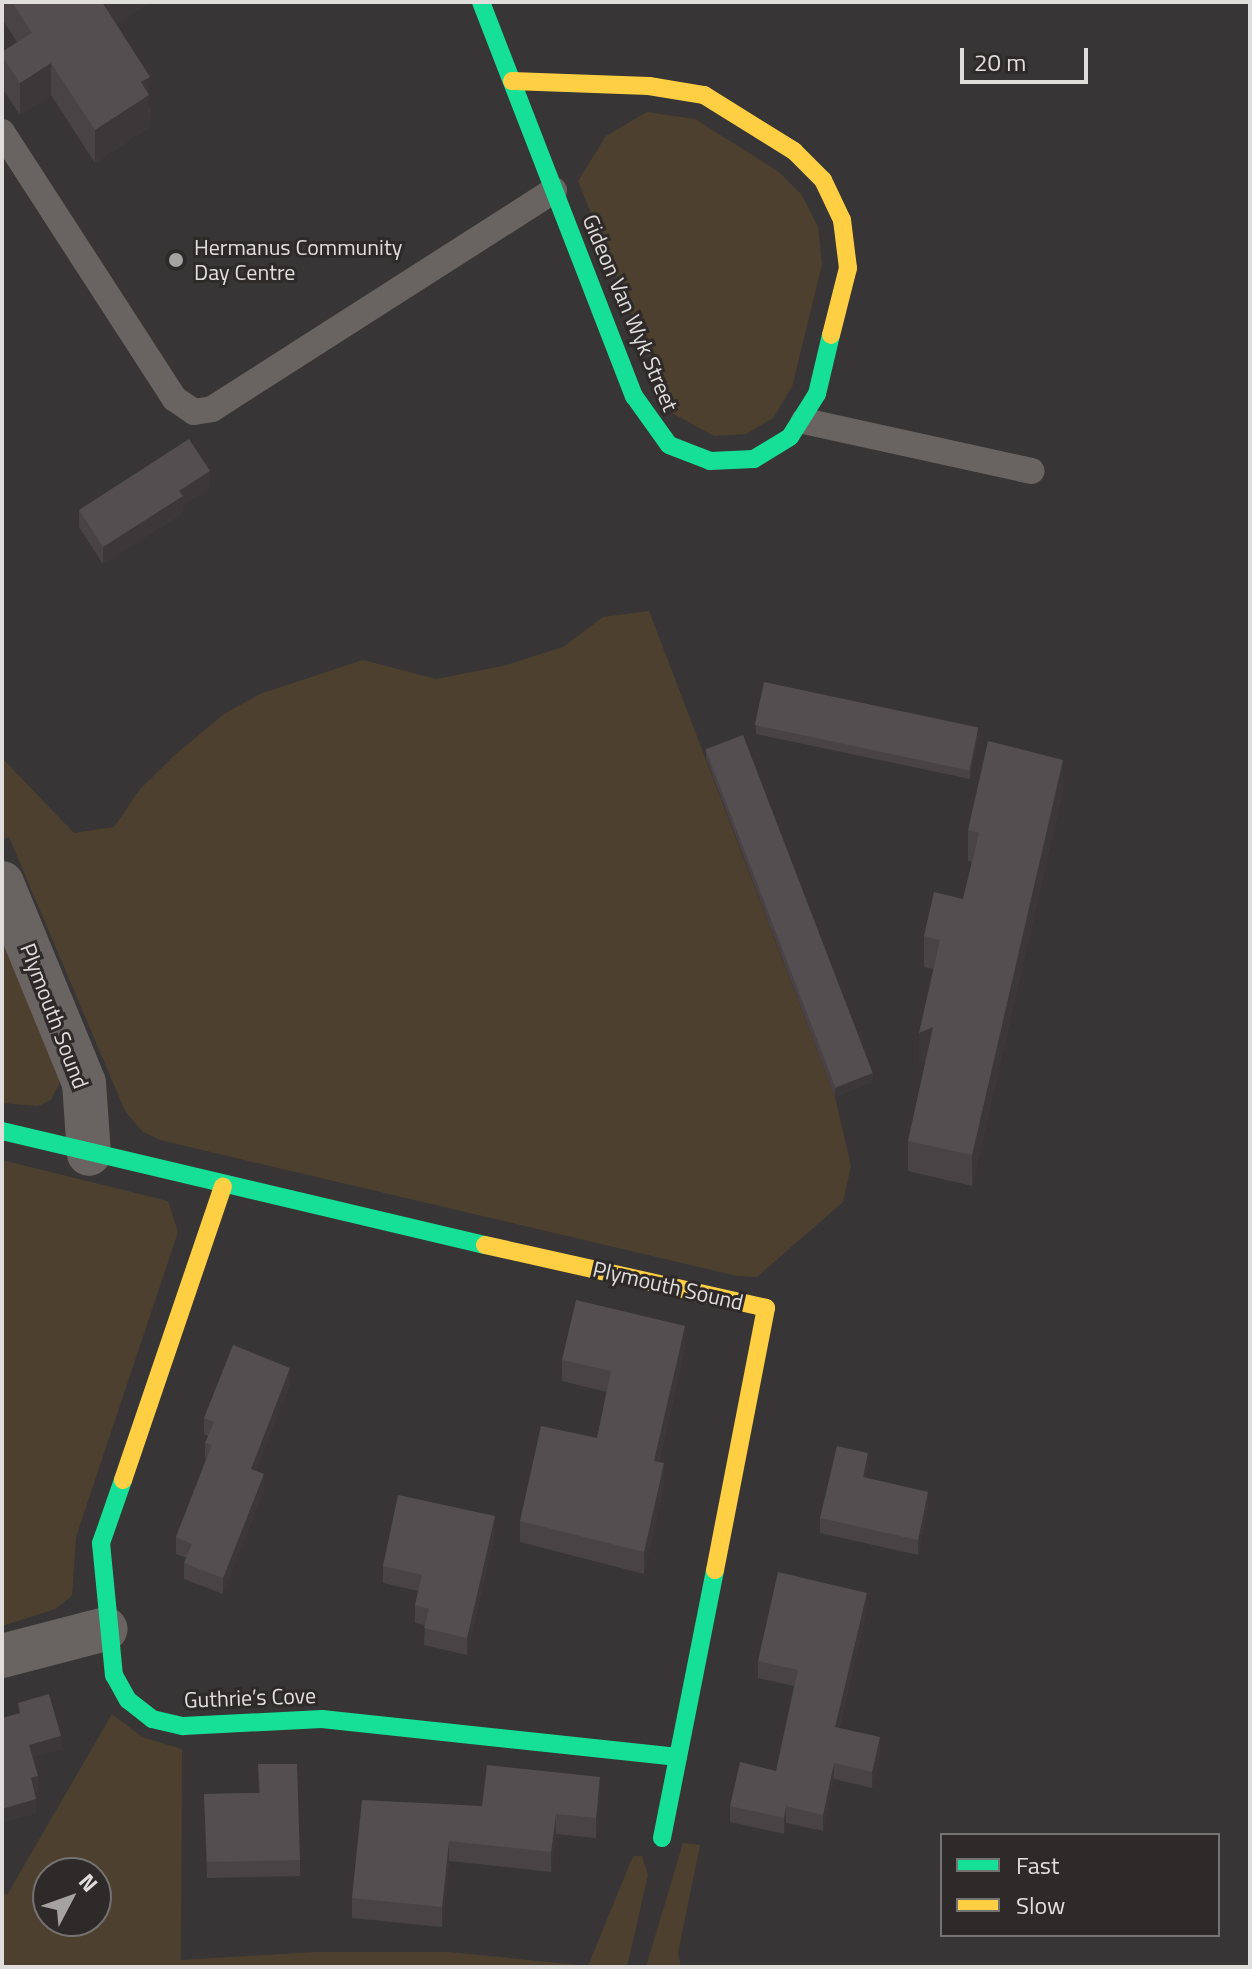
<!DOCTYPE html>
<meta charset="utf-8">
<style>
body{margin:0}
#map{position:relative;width:1252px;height:1969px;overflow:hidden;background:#373535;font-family:"Titillium Web",sans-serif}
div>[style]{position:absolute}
.green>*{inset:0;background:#4e402f}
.lane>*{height:26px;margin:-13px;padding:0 13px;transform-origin:13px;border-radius:13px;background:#696462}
.street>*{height:44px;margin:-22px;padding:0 22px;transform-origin:22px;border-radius:22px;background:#696462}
.fast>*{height:18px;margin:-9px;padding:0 9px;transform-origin:9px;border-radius:9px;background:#16e098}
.slow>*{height:18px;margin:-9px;padding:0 9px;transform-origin:9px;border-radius:9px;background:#ffcf43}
.wall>*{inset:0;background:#494345}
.shaded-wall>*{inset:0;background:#3c3738}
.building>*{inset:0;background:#554e50;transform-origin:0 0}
.dots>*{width:22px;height:22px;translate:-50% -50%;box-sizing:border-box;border:4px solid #2e2a2a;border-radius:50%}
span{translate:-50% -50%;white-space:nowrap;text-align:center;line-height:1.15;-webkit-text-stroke:6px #2e2a2a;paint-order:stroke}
.poi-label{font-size:22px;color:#e0dddd}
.left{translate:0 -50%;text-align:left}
.street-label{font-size:22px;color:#e0dddd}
.frame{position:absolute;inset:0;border:4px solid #e0dddd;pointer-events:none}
.legend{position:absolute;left:940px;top:1833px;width:280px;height:104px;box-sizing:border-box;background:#2e2a2a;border:2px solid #757272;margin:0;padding:10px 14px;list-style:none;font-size:24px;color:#e0dddd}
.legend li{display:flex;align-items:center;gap:16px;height:40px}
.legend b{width:40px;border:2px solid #757272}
.north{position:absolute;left:32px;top:1857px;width:80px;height:80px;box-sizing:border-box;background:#2e2a2a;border:2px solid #757272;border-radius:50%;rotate:49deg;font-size:22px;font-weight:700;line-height:32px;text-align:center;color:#e0dddd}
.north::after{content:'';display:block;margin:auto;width:28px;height:36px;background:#a5a2a2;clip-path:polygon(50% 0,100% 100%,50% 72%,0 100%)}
.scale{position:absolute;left:960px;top:48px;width:128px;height:36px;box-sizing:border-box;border:4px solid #e0dddd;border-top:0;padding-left:10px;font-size:24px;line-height:28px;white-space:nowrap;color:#e0dddd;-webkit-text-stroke:6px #2e2a2a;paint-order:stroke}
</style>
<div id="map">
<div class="green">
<i style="clip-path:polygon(647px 112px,695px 119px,779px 172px,802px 195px,818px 227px,822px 265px,792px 387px,773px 418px,746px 434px,714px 436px,672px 413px,578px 181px,606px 136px)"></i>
<i style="clip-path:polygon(649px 611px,835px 1097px,851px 1166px,843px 1202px,757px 1277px,737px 1276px,160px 1140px,142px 1131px,125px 1111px,9px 837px,2px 840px,2px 758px,74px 833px,114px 827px,140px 789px,176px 754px,224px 714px,260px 694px,363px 660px,436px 679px,503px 666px,563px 647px,603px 617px)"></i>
<i style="clip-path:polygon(2px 936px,60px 1082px,51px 1100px,38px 1106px,2px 1103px)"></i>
<i style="clip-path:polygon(2px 1160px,168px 1201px,178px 1232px,76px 1537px,72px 1596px,55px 1609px,2px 1626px)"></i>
<i style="clip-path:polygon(evenodd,112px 1714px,142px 1737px,182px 1749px,181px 1960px,316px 1952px,450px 1952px,588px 1966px,633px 1856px,642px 1856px,648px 1875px,627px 1967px,2px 1967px,2px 1893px,7px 1895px,112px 1714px,48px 1873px,96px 1873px,96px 1921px,48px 1921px,48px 1873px)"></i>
<i style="clip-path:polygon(683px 1843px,700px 1845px,678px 1953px,681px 1967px,646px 1967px)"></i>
</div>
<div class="lane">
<i style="left:2px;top:132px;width:318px;rotate:57.1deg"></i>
<i style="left:175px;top:399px;width:23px;rotate:34deg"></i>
<i style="left:194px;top:412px;width:18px;rotate:-9deg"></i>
<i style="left:212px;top:409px;width:406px;rotate:-32.6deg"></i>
<i style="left:804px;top:421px;width:233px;rotate:12.4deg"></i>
</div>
<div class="street">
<i style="left:2px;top:883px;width:216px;rotate:67.7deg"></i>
<i style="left:84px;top:1083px;width:71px;rotate:86deg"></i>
<i style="left:2px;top:1656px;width:107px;rotate:-14.6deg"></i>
</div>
<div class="fast">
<i style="left:481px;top:2px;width:423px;rotate:68.8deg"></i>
<i style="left:634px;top:396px;width:60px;rotate:54.5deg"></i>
<i style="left:669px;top:445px;width:44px;rotate:21.3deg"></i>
<i style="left:710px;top:461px;width:44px;rotate:-2.6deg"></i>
<i style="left:754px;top:459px;width:42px;rotate:-31.4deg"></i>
<i style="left:790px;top:437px;width:51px;rotate:-57.9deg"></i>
<i style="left:817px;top:394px;width:61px;rotate:-76.7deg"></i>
<i style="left:2px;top:1131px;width:496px;rotate:13.3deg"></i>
<i style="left:123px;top:1480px;width:67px;rotate:109.2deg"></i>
<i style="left:101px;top:1543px;width:133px;rotate:84.4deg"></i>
<i style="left:114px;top:1675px;width:29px;rotate:61deg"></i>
<i style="left:128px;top:1700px;width:31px;rotate:38deg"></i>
<i style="left:152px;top:1719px;width:32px;rotate:13deg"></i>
<i style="left:183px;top:1726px;width:139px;rotate:-2.9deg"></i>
<i style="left:322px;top:1719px;width:358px;rotate:6.1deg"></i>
<i style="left:662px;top:1838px;width:273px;rotate:-78.8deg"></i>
</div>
<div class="slow">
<i style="left:512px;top:81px;width:137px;rotate:2.1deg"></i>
<i style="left:649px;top:86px;width:56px;rotate:9.3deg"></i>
<i style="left:704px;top:95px;width:106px;rotate:31.9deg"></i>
<i style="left:794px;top:151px;width:41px;rotate:45deg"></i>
<i style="left:823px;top:180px;width:44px;rotate:64.6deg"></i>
<i style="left:842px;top:220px;width:48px;rotate:82.9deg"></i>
<i style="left:848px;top:268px;width:69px;rotate:104.2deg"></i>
<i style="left:485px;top:1245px;width:288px;rotate:12.6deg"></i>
<i style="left:766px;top:1308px;width:267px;rotate:101deg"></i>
<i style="left:123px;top:1480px;width:310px;rotate:-71.2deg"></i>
</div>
<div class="wall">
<i style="clip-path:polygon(2px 2px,151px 2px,116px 24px,150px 109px,149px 127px,95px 163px,51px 95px,20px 115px,2px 88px,2px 52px,17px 42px,2px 19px)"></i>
<i style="clip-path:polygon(210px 488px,183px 505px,183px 513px,103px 564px,79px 527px,79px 510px)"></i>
<i style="clip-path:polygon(756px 725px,979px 735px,970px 779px,756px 734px)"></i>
<i style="clip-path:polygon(706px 749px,873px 1082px,835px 1097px,706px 758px)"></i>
<i style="clip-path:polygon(1063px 790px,972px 1186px,908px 1171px,908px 1141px,926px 1061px,919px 1064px,934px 969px,924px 967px,924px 936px,963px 899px,972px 862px,968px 861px,968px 830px)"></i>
<i style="clip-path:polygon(685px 1347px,659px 1462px,664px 1485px,644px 1574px,520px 1542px,520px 1521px,597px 1438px,607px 1392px,562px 1381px,562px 1360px)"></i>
<i style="clip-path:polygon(290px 1384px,256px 1471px,264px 1490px,223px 1594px,184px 1579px,184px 1563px,187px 1558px,176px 1554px,176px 1537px,206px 1459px,205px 1459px,205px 1443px,208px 1436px,204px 1434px,204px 1418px)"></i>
<i style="clip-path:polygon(868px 1468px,866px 1478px,928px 1507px,918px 1555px,820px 1533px,820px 1518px)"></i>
<i style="clip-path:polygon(495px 1533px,467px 1655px,424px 1645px,425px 1625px,415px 1623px,415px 1605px,418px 1591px,383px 1583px,383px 1566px)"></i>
<i style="clip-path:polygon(867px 1610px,839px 1728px,880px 1754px,872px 1788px,834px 1779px,823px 1831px,786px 1823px,784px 1834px,730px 1822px,730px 1806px,776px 1771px,794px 1686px,758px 1678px,758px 1661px)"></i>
<i style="clip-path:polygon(258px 1764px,300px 1860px,300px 1876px,207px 1878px,204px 1794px,259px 1793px)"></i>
<i style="clip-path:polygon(600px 1797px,596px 1838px,556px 1834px,551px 1872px,449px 1861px,442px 1927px,352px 1918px,352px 1898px,482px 1806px)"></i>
</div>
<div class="shaded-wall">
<i style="clip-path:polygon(102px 2px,151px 2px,102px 34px)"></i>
<i style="clip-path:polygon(51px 63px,51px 95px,20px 115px,20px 83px)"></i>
<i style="clip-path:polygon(150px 77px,149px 127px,95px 163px,95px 130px,141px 82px)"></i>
<i style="clip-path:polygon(210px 471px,210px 488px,183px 505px,183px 513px,103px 564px,103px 547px,179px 491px)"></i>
<i style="clip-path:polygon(979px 726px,979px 735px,970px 779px,970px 770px)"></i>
<i style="clip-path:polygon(1063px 760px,1063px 790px,972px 1186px,972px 1155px)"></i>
<i style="clip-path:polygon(933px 1027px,933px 1058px,919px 1064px,919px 1033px)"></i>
<i style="clip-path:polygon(873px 1073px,873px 1082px,835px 1097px,835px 1088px)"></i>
<i style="clip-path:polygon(685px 1326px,685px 1347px,654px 1482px,654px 1461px)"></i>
<i style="clip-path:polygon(290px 1368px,290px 1384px,251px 1485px,251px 1469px)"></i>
<i style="clip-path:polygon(868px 1453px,868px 1468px,863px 1492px,863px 1477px)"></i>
<i style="clip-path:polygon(664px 1463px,664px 1485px,644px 1574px,644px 1552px)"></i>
<i style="clip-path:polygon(264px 1474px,264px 1490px,223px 1594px,223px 1578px)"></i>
<i style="clip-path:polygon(928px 1492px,928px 1507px,918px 1555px,918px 1540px)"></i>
<i style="clip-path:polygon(495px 1516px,495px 1533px,467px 1655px,467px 1638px)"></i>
<i style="clip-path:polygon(867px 1593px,867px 1610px,835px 1743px,835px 1727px)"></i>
<i style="clip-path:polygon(61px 1736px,61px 1750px,29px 1759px,29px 1745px)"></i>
<i style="clip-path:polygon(880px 1737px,880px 1754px,872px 1788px,872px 1772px)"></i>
<i style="clip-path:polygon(834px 1763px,834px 1779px,823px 1831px,823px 1815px)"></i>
<i style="clip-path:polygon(38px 1776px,38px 1791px,31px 1792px,31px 1778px)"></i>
<i style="clip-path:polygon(600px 1777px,600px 1797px,596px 1838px,596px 1818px)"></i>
<i style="clip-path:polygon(36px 1799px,36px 1814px,2px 1823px,2px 1809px)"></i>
<i style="clip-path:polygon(786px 1806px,786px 1823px,784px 1834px,784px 1818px)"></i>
<i style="clip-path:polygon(556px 1814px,556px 1834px,551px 1872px,551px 1852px)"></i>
<i style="clip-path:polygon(449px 1841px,449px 1861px,442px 1927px,442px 1907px)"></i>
</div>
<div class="building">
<i style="clip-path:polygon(12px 2px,102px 2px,150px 77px,141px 82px,149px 95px,95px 130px,51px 63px,20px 83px,2px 56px,2px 52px,32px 33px)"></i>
<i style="clip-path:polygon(189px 439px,210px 471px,179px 491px,183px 496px,103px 547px,79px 510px)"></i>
<i style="left:764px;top:682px;width:219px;height:44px;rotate:12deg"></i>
<i style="left:743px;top:735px;width:362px;height:40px;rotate:69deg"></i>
<i style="clip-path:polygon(988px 741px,1063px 760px,972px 1155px,908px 1141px,933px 1027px,919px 1033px,940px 940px,924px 936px,934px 892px,963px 899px,979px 833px,968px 830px)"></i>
<i style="clip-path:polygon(576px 1300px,685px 1326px,654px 1461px,664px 1463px,644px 1552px,520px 1521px,541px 1426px,597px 1438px,611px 1371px,562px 1360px)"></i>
<i style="clip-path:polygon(233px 1345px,290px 1368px,251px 1469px,264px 1474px,223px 1578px,184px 1563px,192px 1544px,176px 1537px,212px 1445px,205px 1443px,214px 1422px,204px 1418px)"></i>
<i style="clip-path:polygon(837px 1446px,868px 1453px,863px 1477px,928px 1492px,918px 1540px,820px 1518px)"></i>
<i style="clip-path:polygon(398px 1495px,495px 1516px,467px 1638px,424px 1628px,429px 1609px,415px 1605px,422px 1575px,383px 1566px)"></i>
<i style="clip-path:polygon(778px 1572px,867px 1593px,835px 1727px,880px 1737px,872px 1772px,834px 1763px,823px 1815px,786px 1806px,784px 1818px,730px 1806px,740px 1762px,776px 1771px,798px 1670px,758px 1661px)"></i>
<i style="clip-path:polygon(49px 1694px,61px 1736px,29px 1745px,38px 1776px,31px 1778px,36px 1799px,2px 1809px,2px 1718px,20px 1713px,18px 1703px)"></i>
<i style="clip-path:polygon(258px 1764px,297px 1764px,300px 1860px,207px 1862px,204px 1794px,260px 1793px)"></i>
<i style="clip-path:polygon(487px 1765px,600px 1777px,596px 1818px,556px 1814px,551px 1852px,449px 1841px,442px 1907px,352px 1898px,362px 1800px,482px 1806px)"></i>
</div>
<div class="dots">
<i style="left:176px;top:260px;background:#a5a2a2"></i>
</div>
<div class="poi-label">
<span class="left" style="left:194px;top:260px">Hermanus Community<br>Day Centre</span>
</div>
<div class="street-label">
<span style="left:630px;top:313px;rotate:67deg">Gideon Van Wyk Street</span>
<span style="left:54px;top:1016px;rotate:69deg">Plymouth Sound</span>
<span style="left:668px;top:1286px;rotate:13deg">Plymouth Sound</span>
<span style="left:250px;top:1698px;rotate:-2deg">Guthrie’s Cove</span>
</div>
<div class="frame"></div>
<ul class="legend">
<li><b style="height:10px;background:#16e098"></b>Fast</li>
<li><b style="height:10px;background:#ffcf43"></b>Slow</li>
</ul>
<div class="north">N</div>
<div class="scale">20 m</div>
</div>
